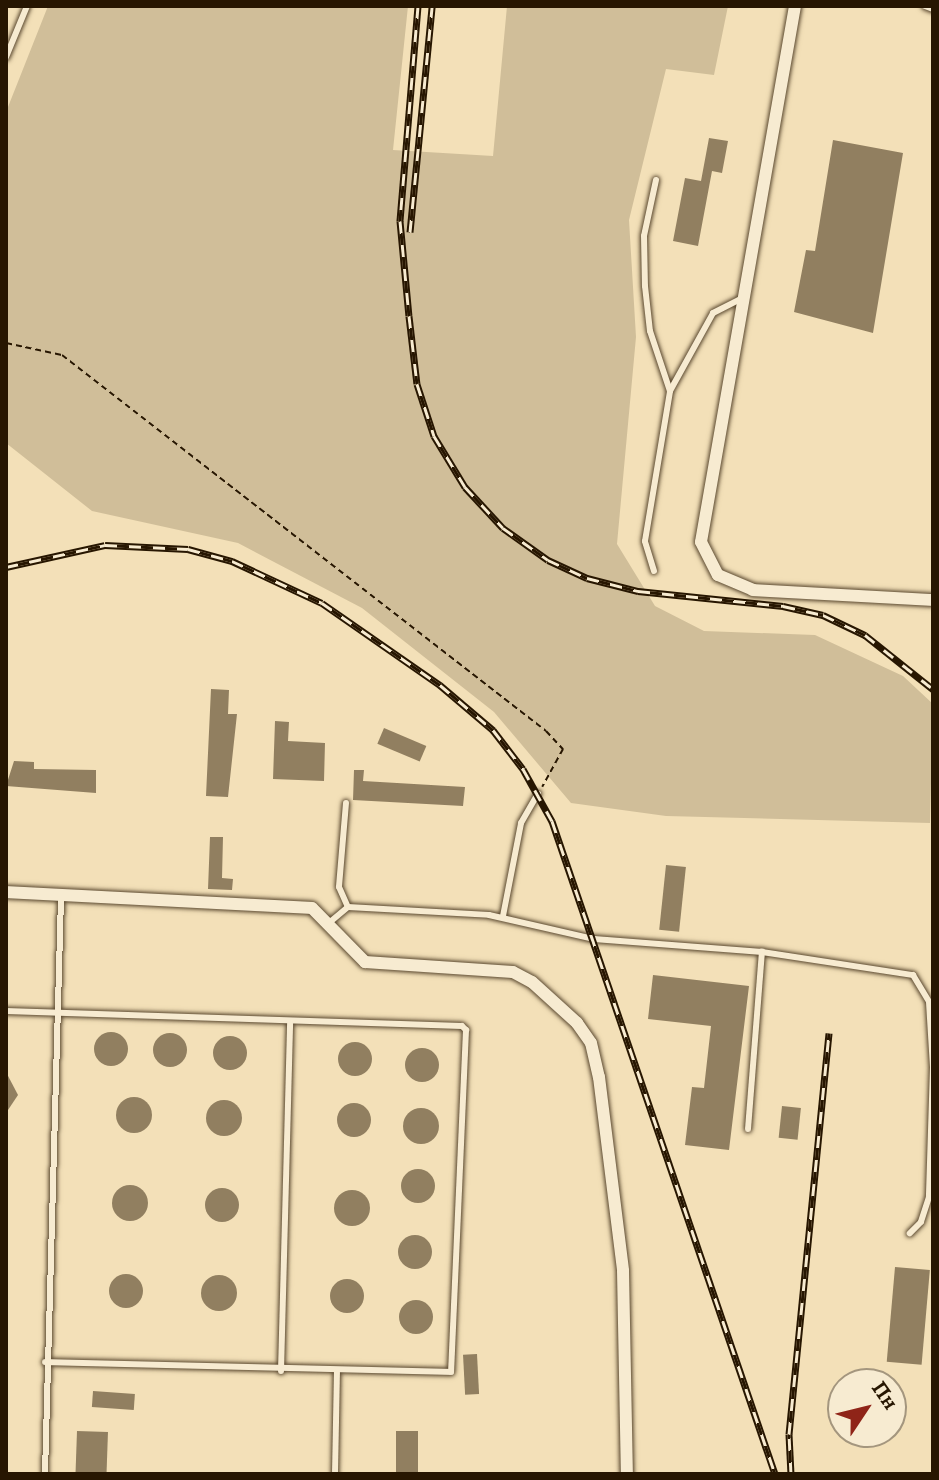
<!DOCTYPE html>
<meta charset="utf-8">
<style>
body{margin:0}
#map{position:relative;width:939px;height:1480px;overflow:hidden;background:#f3e0b8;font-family:Alegreya,serif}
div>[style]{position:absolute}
.green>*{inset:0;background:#d0be99}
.building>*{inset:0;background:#917f60;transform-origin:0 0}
.round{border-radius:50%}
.path>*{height:2px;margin-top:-1px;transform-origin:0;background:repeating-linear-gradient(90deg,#271601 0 6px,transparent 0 10px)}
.roads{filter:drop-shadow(0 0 2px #5a482f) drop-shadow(0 0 2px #5a482f)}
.service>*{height:6px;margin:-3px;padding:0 3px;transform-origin:3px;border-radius:3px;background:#f7ebd1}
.minor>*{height:12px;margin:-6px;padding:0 6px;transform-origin:6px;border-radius:6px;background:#f7ebd1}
.rail>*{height:7px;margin-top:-3.5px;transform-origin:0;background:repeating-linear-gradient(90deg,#f7ebd1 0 12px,#271601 0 24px);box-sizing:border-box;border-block:2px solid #271601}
span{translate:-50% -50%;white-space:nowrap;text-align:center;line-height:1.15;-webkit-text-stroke:6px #f7ebd1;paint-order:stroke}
.frame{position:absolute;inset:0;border:8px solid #271601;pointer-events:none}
.north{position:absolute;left:827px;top:1368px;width:80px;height:80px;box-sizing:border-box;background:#f7ebd1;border:2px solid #a4967e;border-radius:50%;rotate:55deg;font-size:22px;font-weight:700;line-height:32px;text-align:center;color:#271601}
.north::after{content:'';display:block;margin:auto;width:28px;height:36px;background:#8f2418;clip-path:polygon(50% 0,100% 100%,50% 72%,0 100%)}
</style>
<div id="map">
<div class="green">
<i style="clip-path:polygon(48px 6px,408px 6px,393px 150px,493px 156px,507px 6px,728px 6px,714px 75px,666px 69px,629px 220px,636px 337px,617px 544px,655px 606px,704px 631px,815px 635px,903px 676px,933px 704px,930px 823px,666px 816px,571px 803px,494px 712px,362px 608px,238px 543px,92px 511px,6px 443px,6px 112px)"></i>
</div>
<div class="building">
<i style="clip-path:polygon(709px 138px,728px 141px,722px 173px,712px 171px,698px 246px,673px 241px,685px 178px,701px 181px)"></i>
<i style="clip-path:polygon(833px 140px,903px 153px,873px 333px,794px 312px,806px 250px,815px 251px)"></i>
<i style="clip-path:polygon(211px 689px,229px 690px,228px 714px,237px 714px,228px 797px,206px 796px)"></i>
<i style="clip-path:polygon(275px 721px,289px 722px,288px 741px,325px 743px,324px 781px,273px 779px)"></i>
<i style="left:384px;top:728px;width:46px;height:17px;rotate:23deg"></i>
<i style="clip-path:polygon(14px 761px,34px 762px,34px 769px,96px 770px,96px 793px,6px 786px)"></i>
<i style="clip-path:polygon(354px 770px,364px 770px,363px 781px,465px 787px,463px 806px,353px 800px)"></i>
<i style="clip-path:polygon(210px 837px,223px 837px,222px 878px,233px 879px,232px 890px,208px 889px)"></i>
<i style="left:666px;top:865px;width:20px;height:65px;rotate:6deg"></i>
<i style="clip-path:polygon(653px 975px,749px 986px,729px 1150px,685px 1145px,692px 1087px,704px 1088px,711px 1026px,648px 1019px)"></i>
<i class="round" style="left:94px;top:1032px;width:34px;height:34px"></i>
<i class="round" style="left:153px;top:1033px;width:34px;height:34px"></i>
<i class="round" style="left:213px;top:1036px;width:34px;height:34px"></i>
<i class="round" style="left:338px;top:1042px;width:34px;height:34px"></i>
<i class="round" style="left:405px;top:1048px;width:34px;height:34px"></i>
<i style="clip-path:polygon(6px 1072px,18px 1095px,6px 1113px)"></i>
<i class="round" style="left:116px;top:1097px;width:36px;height:36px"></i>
<i class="round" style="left:206px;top:1100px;width:36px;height:36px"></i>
<i class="round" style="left:337px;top:1103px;width:34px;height:34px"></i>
<i style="left:782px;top:1106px;width:19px;height:32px;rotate:6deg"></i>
<i class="round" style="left:403px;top:1108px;width:36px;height:36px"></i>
<i class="round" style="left:401px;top:1169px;width:34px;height:34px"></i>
<i class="round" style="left:112px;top:1185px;width:36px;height:36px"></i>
<i class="round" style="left:205px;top:1188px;width:34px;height:34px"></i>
<i class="round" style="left:334px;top:1190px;width:36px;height:36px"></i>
<i class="round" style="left:398px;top:1235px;width:34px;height:34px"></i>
<i style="left:895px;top:1267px;width:35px;height:95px;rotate:5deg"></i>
<i class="round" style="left:109px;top:1274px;width:34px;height:34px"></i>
<i class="round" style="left:201px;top:1275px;width:36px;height:36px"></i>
<i class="round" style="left:330px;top:1279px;width:34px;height:34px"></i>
<i class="round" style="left:399px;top:1300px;width:34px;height:34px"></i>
<i style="left:477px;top:1354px;width:40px;height:14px;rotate:87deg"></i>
<i style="left:93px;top:1391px;width:42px;height:16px;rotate:4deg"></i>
<i style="left:77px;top:1431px;width:31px;height:43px;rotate:2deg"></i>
<i style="left:396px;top:1431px;width:22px;height:43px"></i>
</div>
<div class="path">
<i style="left:6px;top:343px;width:57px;rotate:12.1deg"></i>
<i style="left:62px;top:355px;width:613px;rotate:37.84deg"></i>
<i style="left:546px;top:731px;width:25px;rotate:47deg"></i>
<i style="left:563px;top:749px;width:43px;rotate:118.9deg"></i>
</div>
<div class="roads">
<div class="service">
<i style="left:925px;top:6px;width:9px;rotate:21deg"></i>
<i style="left:6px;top:57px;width:55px;rotate:-67.6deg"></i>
<i style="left:656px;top:180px;width:57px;rotate:102.1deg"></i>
<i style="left:644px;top:236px;width:50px;rotate:88.9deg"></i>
<i style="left:645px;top:286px;width:45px;rotate:83.7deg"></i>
<i style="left:650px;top:331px;width:63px;rotate:71.6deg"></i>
<i style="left:654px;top:571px;width:31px;rotate:-107deg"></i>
<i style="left:645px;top:541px;width:152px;rotate:-80.5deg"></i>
<i style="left:670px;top:391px;width:89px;rotate:-61.1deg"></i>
<i style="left:713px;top:313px;width:34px;rotate:-27deg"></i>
<i style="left:346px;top:803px;width:84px;rotate:94.8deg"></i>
<i style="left:339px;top:887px;width:22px;rotate:66deg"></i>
<i style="left:503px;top:916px;width:95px;rotate:-79deg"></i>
<i style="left:521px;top:823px;width:34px;rotate:-60deg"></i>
<i style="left:330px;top:922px;width:23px;rotate:-40deg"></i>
<i style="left:348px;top:907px;width:141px;rotate:3.2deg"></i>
<i style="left:489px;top:915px;width:108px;rotate:12.9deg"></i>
<i style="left:594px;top:939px;width:169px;rotate:4.4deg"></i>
<i style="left:762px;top:952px;width:153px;rotate:8.7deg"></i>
<i style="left:913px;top:975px;width:31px;rotate:59deg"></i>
<i style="left:929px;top:1002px;width:65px;rotate:86.5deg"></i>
<i style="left:933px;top:1067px;width:130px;rotate:91.8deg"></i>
<i style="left:929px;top:1197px;width:26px;rotate:108deg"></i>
<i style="left:921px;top:1222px;width:16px;rotate:135deg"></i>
<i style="left:6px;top:1011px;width:456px;rotate:1.9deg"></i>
<i style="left:462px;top:1026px;width:6px;rotate:45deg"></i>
<i style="left:466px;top:1030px;width:342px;rotate:92.5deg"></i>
<i style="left:451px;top:1372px;width:406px;rotate:-178.6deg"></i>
<i style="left:748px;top:1129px;width:178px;rotate:-85.5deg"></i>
<i style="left:281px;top:1371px;width:348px;rotate:-88.5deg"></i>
<i style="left:45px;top:1474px;width:578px;rotate:-88.41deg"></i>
<i style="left:335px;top:1474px;width:102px;rotate:-88.9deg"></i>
</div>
<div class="minor">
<i style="left:795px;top:6px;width:544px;rotate:99.95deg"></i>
<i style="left:701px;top:542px;width:37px;rotate:63deg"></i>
<i style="left:718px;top:575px;width:38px;rotate:23deg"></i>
<i style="left:753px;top:590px;width:180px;rotate:3.2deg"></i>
<i style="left:6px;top:892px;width:306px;rotate:3deg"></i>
<i style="left:312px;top:908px;width:76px;rotate:45.5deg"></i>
<i style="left:365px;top:962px;width:148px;rotate:3.9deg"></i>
<i style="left:513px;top:972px;width:21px;rotate:28deg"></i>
<i style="left:532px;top:982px;width:61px;rotate:42.3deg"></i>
<i style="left:577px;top:1023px;width:24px;rotate:55deg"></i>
<i style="left:591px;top:1043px;width:35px;rotate:77deg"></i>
<i style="left:599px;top:1077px;width:195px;rotate:82.9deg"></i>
<i style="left:623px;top:1271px;width:203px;rotate:88.9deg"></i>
</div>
</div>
<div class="rail">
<i style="left:418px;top:6px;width:216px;rotate:94.8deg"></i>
<i style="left:400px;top:221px;width:95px;rotate:84.6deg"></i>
<i style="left:409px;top:316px;width:68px;rotate:83.3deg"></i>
<i style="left:417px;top:384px;width:55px;rotate:71.9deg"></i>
<i style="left:434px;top:436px;width:60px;rotate:58.7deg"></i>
<i style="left:465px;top:487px;width:56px;rotate:47.2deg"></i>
<i style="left:503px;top:528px;width:55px;rotate:35.4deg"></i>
<i style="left:548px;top:560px;width:43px;rotate:24.8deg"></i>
<i style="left:587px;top:578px;width:53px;rotate:14.3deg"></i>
<i style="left:638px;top:591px;width:146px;rotate:5.9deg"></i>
<i style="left:783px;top:606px;width:41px;rotate:12.7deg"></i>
<i style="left:823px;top:615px;width:47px;rotate:25.5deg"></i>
<i style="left:865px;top:635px;width:87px;rotate:38.5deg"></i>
<i style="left:410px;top:232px;width:227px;rotate:-84.4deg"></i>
<i style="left:6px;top:567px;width:101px;rotate:-12.5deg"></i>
<i style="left:105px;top:545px;width:83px;rotate:2.8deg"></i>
<i style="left:188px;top:549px;width:46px;rotate:15.3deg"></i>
<i style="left:232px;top:561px;width:99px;rotate:25deg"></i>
<i style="left:322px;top:603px;width:144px;rotate:34.8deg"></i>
<i style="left:440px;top:685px;width:70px;rotate:40.3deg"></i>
<i style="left:493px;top:730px;width:49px;rotate:52.4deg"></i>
<i style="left:523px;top:769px;width:60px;rotate:60.9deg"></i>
<i style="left:552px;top:821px;width:690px;rotate:71.14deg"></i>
<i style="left:791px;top:1474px;width:40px;rotate:-92.9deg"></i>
<i style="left:789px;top:1434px;width:403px;rotate:-84.3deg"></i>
</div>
<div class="frame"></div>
<div class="north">Пн</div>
</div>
